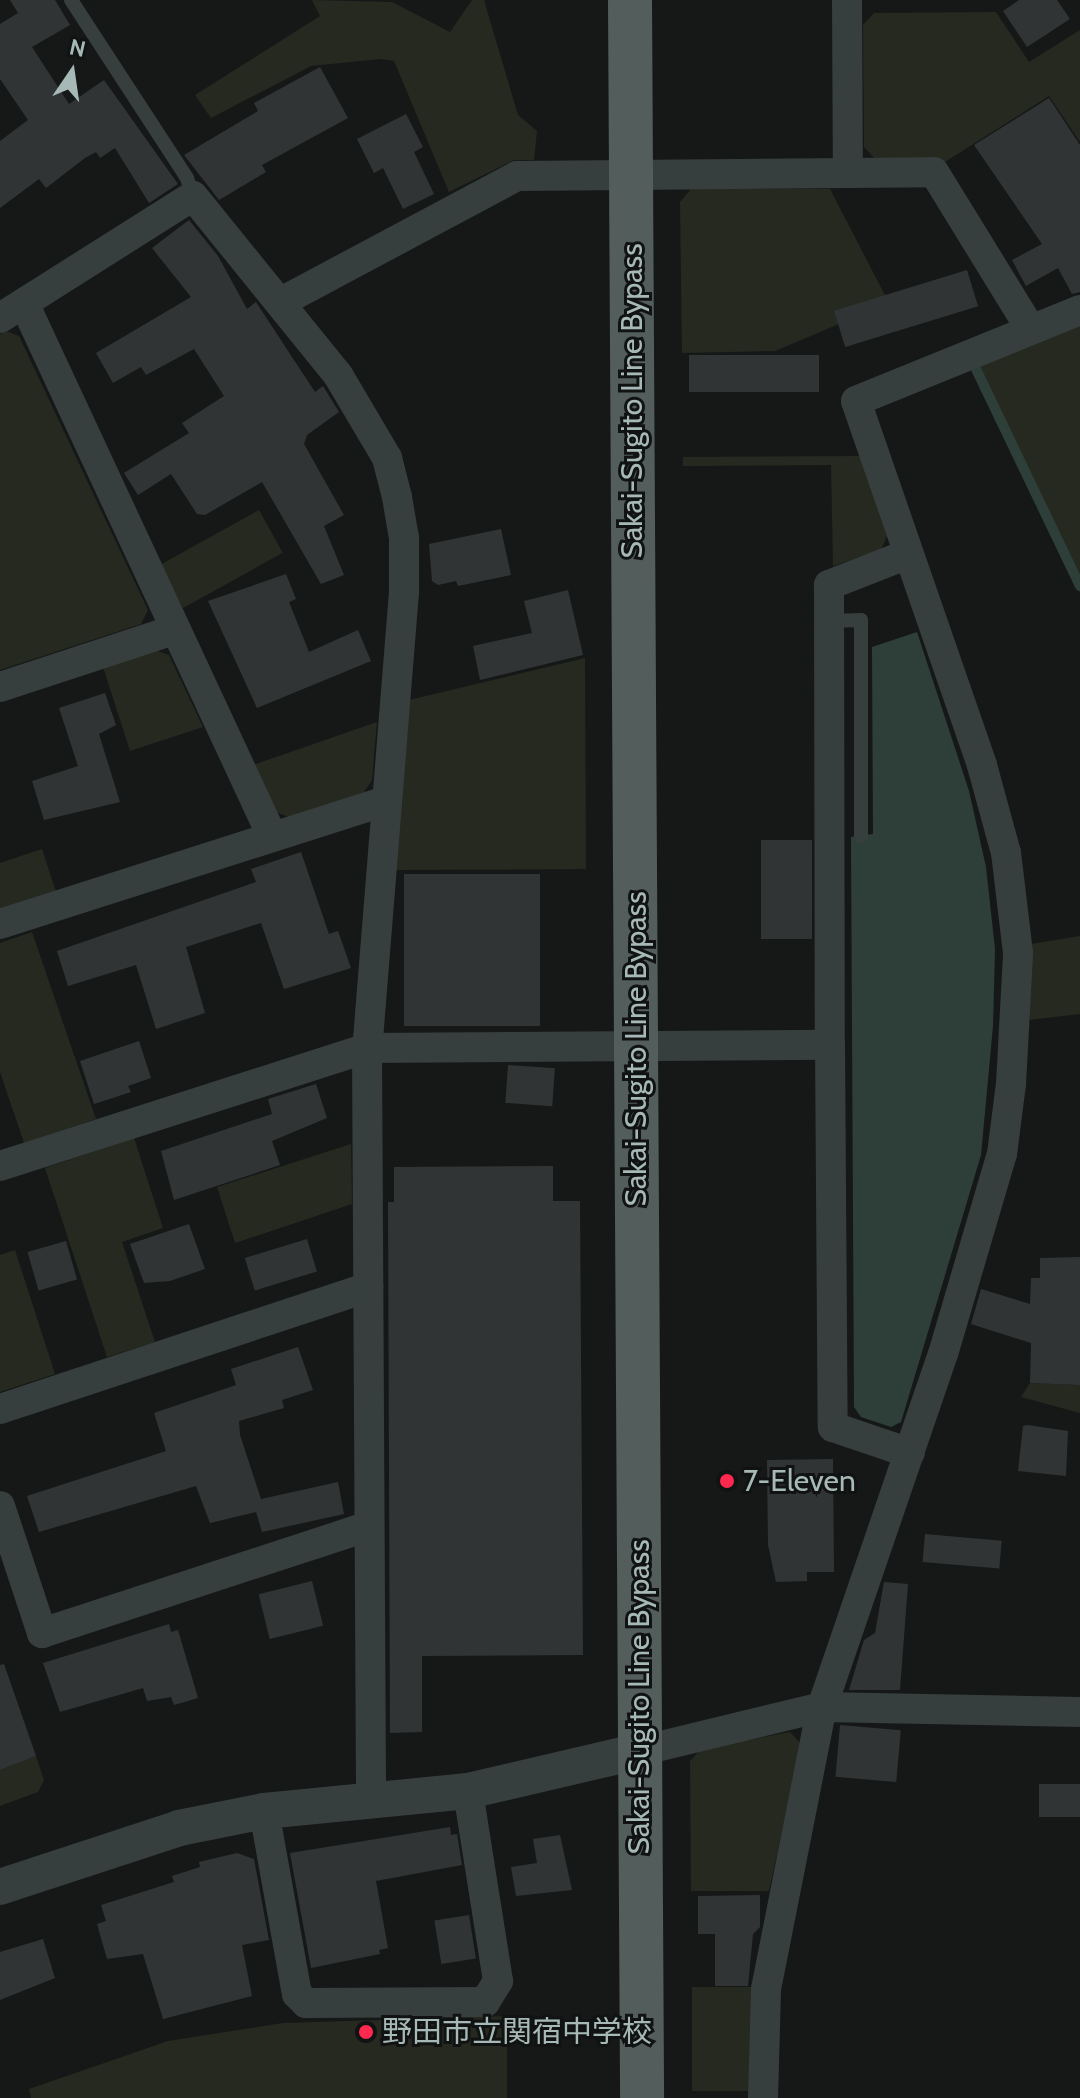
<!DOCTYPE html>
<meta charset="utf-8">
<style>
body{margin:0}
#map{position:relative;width:1080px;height:2098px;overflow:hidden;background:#161818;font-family:Cabin,"Noto Sans JP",sans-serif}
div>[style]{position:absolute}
.green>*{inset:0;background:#262920;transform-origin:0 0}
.water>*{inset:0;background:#2d3f38}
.stream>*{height:10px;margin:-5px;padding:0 5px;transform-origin:5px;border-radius:5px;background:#2d3f38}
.building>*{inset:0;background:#313435;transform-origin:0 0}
.service>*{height:14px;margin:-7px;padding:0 7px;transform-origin:7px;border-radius:7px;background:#373e3e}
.minor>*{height:30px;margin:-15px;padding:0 15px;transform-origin:15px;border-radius:15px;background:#373e3e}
.tertiary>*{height:36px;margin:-18px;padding:0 18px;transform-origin:18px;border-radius:18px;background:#373e3e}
.primary>*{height:44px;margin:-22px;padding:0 22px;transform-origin:22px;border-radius:22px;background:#535d5c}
.dots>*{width:22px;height:22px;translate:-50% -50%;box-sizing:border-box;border:4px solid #111313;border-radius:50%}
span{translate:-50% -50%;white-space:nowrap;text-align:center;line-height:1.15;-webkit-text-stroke:6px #111313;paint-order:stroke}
.street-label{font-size:30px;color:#a7b9b7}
.poi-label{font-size:30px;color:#a7b9b7}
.left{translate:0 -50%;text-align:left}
.north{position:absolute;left:32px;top:32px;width:80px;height:80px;-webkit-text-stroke:6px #111313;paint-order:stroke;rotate:13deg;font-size:22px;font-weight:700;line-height:32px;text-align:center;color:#a7b9b7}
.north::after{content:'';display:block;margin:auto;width:28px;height:36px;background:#a7b9b7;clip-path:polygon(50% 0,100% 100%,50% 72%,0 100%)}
</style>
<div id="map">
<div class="green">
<i style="clip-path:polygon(312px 0,392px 2px,450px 32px,472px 0,484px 0,518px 115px,537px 131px,534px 160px,514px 160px,449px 192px,394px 61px,380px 59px,311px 66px,211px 118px,195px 95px,320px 16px)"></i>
<i style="clip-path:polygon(996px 12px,1029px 62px,1080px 30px,1080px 142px,1049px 96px,945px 162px,875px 159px,864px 147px,863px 25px,874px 13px)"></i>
<i style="clip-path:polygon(691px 189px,830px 189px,889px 303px,775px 351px,682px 353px,680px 202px)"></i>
<i style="clip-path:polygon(1080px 323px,1080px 580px,977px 366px)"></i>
<i style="clip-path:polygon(6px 331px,19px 336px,148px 610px,141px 624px,0 670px,0 334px)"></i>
<i style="clip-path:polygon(861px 456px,887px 536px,881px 550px,833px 566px,831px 465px,683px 466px,683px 457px)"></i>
<i style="left:259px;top:510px;width:49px;height:114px;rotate:61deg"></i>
<i style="clip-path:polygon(155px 650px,169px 655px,203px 727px,130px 751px,103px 667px)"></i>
<i style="clip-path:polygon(585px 658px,586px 869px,396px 870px,409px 700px)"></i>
<i style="clip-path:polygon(377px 722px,372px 780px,362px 795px,289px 817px,273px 811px,253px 765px)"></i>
<i style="clip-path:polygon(42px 849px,56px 892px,0 911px,0 863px)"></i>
<i style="clip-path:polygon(32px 932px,96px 1119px,24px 1143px,0 1072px,0 943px)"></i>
<i style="clip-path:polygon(1080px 936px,1080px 1014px,1029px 1020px,1031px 944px)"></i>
<i style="clip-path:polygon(134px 1138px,163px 1228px,122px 1242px,155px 1342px,107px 1357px,45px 1168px)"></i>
<i style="clip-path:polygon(351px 1144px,352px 1204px,235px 1243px,217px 1187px)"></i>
<i style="clip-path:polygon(15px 1250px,55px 1374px,0 1392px,0 1255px)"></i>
<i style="clip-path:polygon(1030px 1383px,1080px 1385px,1080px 1413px,1021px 1397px)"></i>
<i style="clip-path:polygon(790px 1732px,801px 1744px,769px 1891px,691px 1891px,690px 1761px,701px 1749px)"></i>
<i style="clip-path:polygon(36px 1756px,44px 1780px,38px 1792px,0 1806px,0 1770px)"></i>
<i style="left:692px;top:1987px;width:61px;height:104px"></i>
<i style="clip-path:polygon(507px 2016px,507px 2098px,31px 2098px,29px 2089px,168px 2041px,283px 2023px)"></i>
</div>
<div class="water">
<i style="clip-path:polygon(917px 632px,969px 791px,986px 867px,995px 949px,993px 1026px,981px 1155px,901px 1422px,891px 1427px,861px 1417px,854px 1407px,851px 837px,873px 834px,872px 647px)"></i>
</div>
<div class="stream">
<i style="left:976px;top:369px;width:241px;rotate:64.4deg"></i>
</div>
<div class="building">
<i style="clip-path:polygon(10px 0,55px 0,70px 25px,32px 47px,69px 104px,104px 80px,178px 184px,149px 203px,115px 148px,100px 158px,96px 152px,85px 158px,46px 188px,39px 179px,0 208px,0 141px,28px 120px,0 79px,0 24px,18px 13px)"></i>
<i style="clip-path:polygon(1019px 0,1057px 0,1070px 19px,1027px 47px,1003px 11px)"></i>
<i style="clip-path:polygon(320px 67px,348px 118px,262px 165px,266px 172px,219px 200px,184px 155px,258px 111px,254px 103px)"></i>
<i style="clip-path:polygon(1049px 98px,1080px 145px,1080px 292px,1072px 294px,1058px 268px,1026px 286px,1012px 260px,1042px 244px,974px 145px)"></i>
<i style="clip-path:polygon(406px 114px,423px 147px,414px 152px,434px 194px,403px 209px,383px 168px,374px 173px,357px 139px)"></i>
<i style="clip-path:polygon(189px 220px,218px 256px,247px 309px,256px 302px,315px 392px,323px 386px,339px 412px,307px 435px,304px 444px,344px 515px,324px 526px,344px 575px,321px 584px,262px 482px,205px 515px,197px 514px,171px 474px,138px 495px,124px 473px,189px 433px,182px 423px,224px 396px,194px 349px,146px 375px,141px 367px,113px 383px,96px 353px,191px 297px,152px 248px)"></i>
<i style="left:967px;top:270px;width:38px;height:139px;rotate:73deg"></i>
<i style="left:819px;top:355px;width:37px;height:130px;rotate:90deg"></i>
<i style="clip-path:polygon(501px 529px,511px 575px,458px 586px,456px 581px,438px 585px,432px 581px,429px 544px)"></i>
<i style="clip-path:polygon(286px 574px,296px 599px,289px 602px,309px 652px,358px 630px,371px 661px,257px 708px,208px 601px)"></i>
<i style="clip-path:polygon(568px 590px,583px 655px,480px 680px,473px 646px,532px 633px,524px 601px)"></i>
<i style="clip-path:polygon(105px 693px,116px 725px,99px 734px,120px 802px,44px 820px,32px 781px,78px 766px,59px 708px)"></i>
<i style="left:761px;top:840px;width:51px;height:99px"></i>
<i style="clip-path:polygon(301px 852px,329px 934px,338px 931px,351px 968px,284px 989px,261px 923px,186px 947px,205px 1013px,156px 1029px,136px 965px,68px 986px,57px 951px,256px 882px,251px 869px)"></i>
<i style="left:404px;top:874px;width:136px;height:152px"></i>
<i style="clip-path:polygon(139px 1041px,151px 1078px,128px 1086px,131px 1092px,94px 1104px,80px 1061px)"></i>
<i style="left:508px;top:1065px;width:47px;height:38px;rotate:4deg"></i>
<i style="clip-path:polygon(316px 1084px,327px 1118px,272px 1141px,280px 1165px,174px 1200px,161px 1151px,272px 1114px,268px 1099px)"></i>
<i style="clip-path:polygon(553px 1166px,553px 1201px,580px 1201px,583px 1655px,422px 1656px,422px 1732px,390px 1733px,388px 1202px,394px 1202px,394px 1167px)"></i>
<i style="clip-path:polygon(189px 1224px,205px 1269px,170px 1281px,144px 1283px,130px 1244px)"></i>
<i style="left:307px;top:1239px;width:34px;height:65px;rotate:73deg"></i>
<i style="left:66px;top:1241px;width:40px;height:40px;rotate:74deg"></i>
<i style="clip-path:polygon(1080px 1257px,1080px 1385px,1030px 1383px,1031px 1343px,971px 1324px,981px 1289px,1030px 1304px,1031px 1278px,1040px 1278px,1040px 1258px)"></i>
<i style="clip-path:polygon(298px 1347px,313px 1390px,282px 1400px,284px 1408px,239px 1421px,240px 1435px,261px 1499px,338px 1482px,344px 1514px,262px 1532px,256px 1512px,210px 1523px,196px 1486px,39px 1532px,27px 1496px,166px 1451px,154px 1413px,236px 1385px,231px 1369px)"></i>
<i style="clip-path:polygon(1028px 1425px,1068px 1431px,1066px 1476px,1018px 1471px,1023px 1426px)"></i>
<i style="clip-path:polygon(833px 1459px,834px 1572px,807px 1572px,807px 1581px,776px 1582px,768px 1545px,767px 1460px)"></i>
<i style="left:925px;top:1534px;width:77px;height:28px;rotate:5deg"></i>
<i style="left:312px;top:1581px;width:46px;height:55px;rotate:76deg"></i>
<i style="clip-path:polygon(884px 1582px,908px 1584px,900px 1690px,849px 1690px,864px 1640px,875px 1633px)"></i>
<i style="clip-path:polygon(169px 1624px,171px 1632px,178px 1630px,198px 1698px,174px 1705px,171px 1697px,147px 1701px,143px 1688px,60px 1712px,43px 1663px)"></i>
<i style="clip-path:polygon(4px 1664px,36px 1756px,0 1770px,0 1665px)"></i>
<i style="left:840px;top:1725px;width:61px;height:52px;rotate:5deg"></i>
<i style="left:1080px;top:1784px;width:33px;height:41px;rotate:90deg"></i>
<i style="clip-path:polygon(450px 1827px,451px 1835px,457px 1834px,462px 1865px,376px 1881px,388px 1948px,379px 1950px,380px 1954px,311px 1968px,290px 1853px)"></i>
<i style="clip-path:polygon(560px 1835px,572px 1890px,516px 1896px,511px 1867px,537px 1863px,533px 1839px)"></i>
<i style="clip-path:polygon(237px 1853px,254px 1859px,269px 1940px,242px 1945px,252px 1996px,163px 2019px,143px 1954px,107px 1959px,97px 1924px,106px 1921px,101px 1905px,174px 1882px,172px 1876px,200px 1867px,199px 1862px)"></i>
<i style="clip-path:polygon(760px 1895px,760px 1927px,753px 1934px,748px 1986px,715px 1986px,715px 1934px,698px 1934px,698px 1896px)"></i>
<i style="left:469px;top:1915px;width:44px;height:35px;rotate:81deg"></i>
<i style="clip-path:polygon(43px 1939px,55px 1978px,0 2000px,0 1952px)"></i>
</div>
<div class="service">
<i style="left:71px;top:0;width:212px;rotate:56.9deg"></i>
<i style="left:187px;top:178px;width:19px;rotate:72deg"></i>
<i style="left:830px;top:621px;width:31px;rotate:-2deg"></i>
<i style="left:861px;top:620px;width:216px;rotate:90deg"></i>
</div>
<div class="minor">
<i style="left:847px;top:0;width:173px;rotate:89.7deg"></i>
<i style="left:281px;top:302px;width:268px;rotate:-28.1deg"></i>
<i style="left:517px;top:176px;width:417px;rotate:-0.5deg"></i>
<i style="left:934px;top:172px;width:183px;rotate:58.4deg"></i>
<i style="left:24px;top:303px;width:588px;rotate:65.05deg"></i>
<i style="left:0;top:318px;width:228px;rotate:-32.3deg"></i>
<i style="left:193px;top:196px;width:230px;rotate:51deg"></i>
<i style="left:338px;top:375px;width:96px;rotate:59.4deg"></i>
<i style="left:387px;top:458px;width:40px;rotate:75.6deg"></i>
<i style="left:397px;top:497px;width:42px;rotate:80.3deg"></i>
<i style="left:404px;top:538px;width:54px;rotate:90deg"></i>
<i style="left:404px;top:592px;width:457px;rotate:94.6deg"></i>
<i style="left:367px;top:1048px;width:750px;rotate:89.69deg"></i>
<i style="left:908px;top:554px;width:85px;rotate:158.6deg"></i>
<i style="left:829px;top:585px;width:460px;rotate:89.9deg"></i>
<i style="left:830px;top:1045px;width:382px;rotate:89.6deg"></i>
<i style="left:833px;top:1427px;width:81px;rotate:18.7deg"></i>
<i style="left:0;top:687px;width:182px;rotate:-18.2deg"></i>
<i style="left:0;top:924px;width:404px;rotate:-17.7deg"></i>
<i style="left:0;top:1166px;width:386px;rotate:-17.8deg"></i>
<i style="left:367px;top:1048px;width:463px;rotate:-0.4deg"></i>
<i style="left:0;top:1409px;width:388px;rotate:-18.3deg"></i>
<i style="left:0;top:1506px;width:134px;rotate:71.7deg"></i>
<i style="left:42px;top:1633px;width:344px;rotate:-18.1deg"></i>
<i style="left:640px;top:1751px;width:187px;rotate:-13.6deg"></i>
<i style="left:822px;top:1707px;width:258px;rotate:1.1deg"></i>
<i style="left:264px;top:1811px;width:186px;rotate:79.8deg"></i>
<i style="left:297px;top:1994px;width:13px;rotate:45deg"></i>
<i style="left:306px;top:2003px;width:179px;rotate:-0.3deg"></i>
<i style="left:485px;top:2002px;width:25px;rotate:-58deg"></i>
<i style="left:498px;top:1981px;width:192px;rotate:-99deg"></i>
<i style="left:763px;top:2098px;width:109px;rotate:-88.4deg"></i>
<i style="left:766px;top:1989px;width:288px;rotate:-78.8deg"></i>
<i style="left:822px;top:1707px;width:373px;rotate:-71.1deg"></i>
<i style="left:943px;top:1354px;width:209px;rotate:-73.6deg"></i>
<i style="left:1002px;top:1154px;width:71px;rotate:-82.7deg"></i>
<i style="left:1011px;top:1084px;width:131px;rotate:-86.9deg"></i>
<i style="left:1018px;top:953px;width:101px;rotate:-96.8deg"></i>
<i style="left:1006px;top:853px;width:91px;rotate:-105.3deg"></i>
<i style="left:982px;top:765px;width:385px;rotate:-109.1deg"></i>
<i style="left:856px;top:401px;width:242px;rotate:-22.1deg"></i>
</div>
<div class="tertiary">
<i style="left:0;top:1887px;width:188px;rotate:-18.2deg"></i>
<i style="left:179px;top:1828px;width:87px;rotate:-11.3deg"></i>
<i style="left:264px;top:1811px;width:205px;rotate:-5.6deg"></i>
<i style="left:468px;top:1791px;width:177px;rotate:-13.1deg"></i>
</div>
<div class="primary">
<i style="left:630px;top:0;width:2098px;rotate:89.67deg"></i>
</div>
<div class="dots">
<i style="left:727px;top:1481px;background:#ff284e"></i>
<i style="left:366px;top:2032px;background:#ff284e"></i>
</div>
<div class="street-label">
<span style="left:632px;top:401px;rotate:-90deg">Sakai-Sugito Line Bypass</span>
<span style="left:636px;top:1049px;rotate:-90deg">Sakai-Sugito Line Bypass</span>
<span style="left:639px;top:1697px;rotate:-90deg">Sakai-Sugito Line Bypass</span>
</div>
<div class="poi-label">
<span class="left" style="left:743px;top:1481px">7-Eleven</span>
<span class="left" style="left:382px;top:2032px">野田市立関宿中学校</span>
</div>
<div class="north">N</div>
</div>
